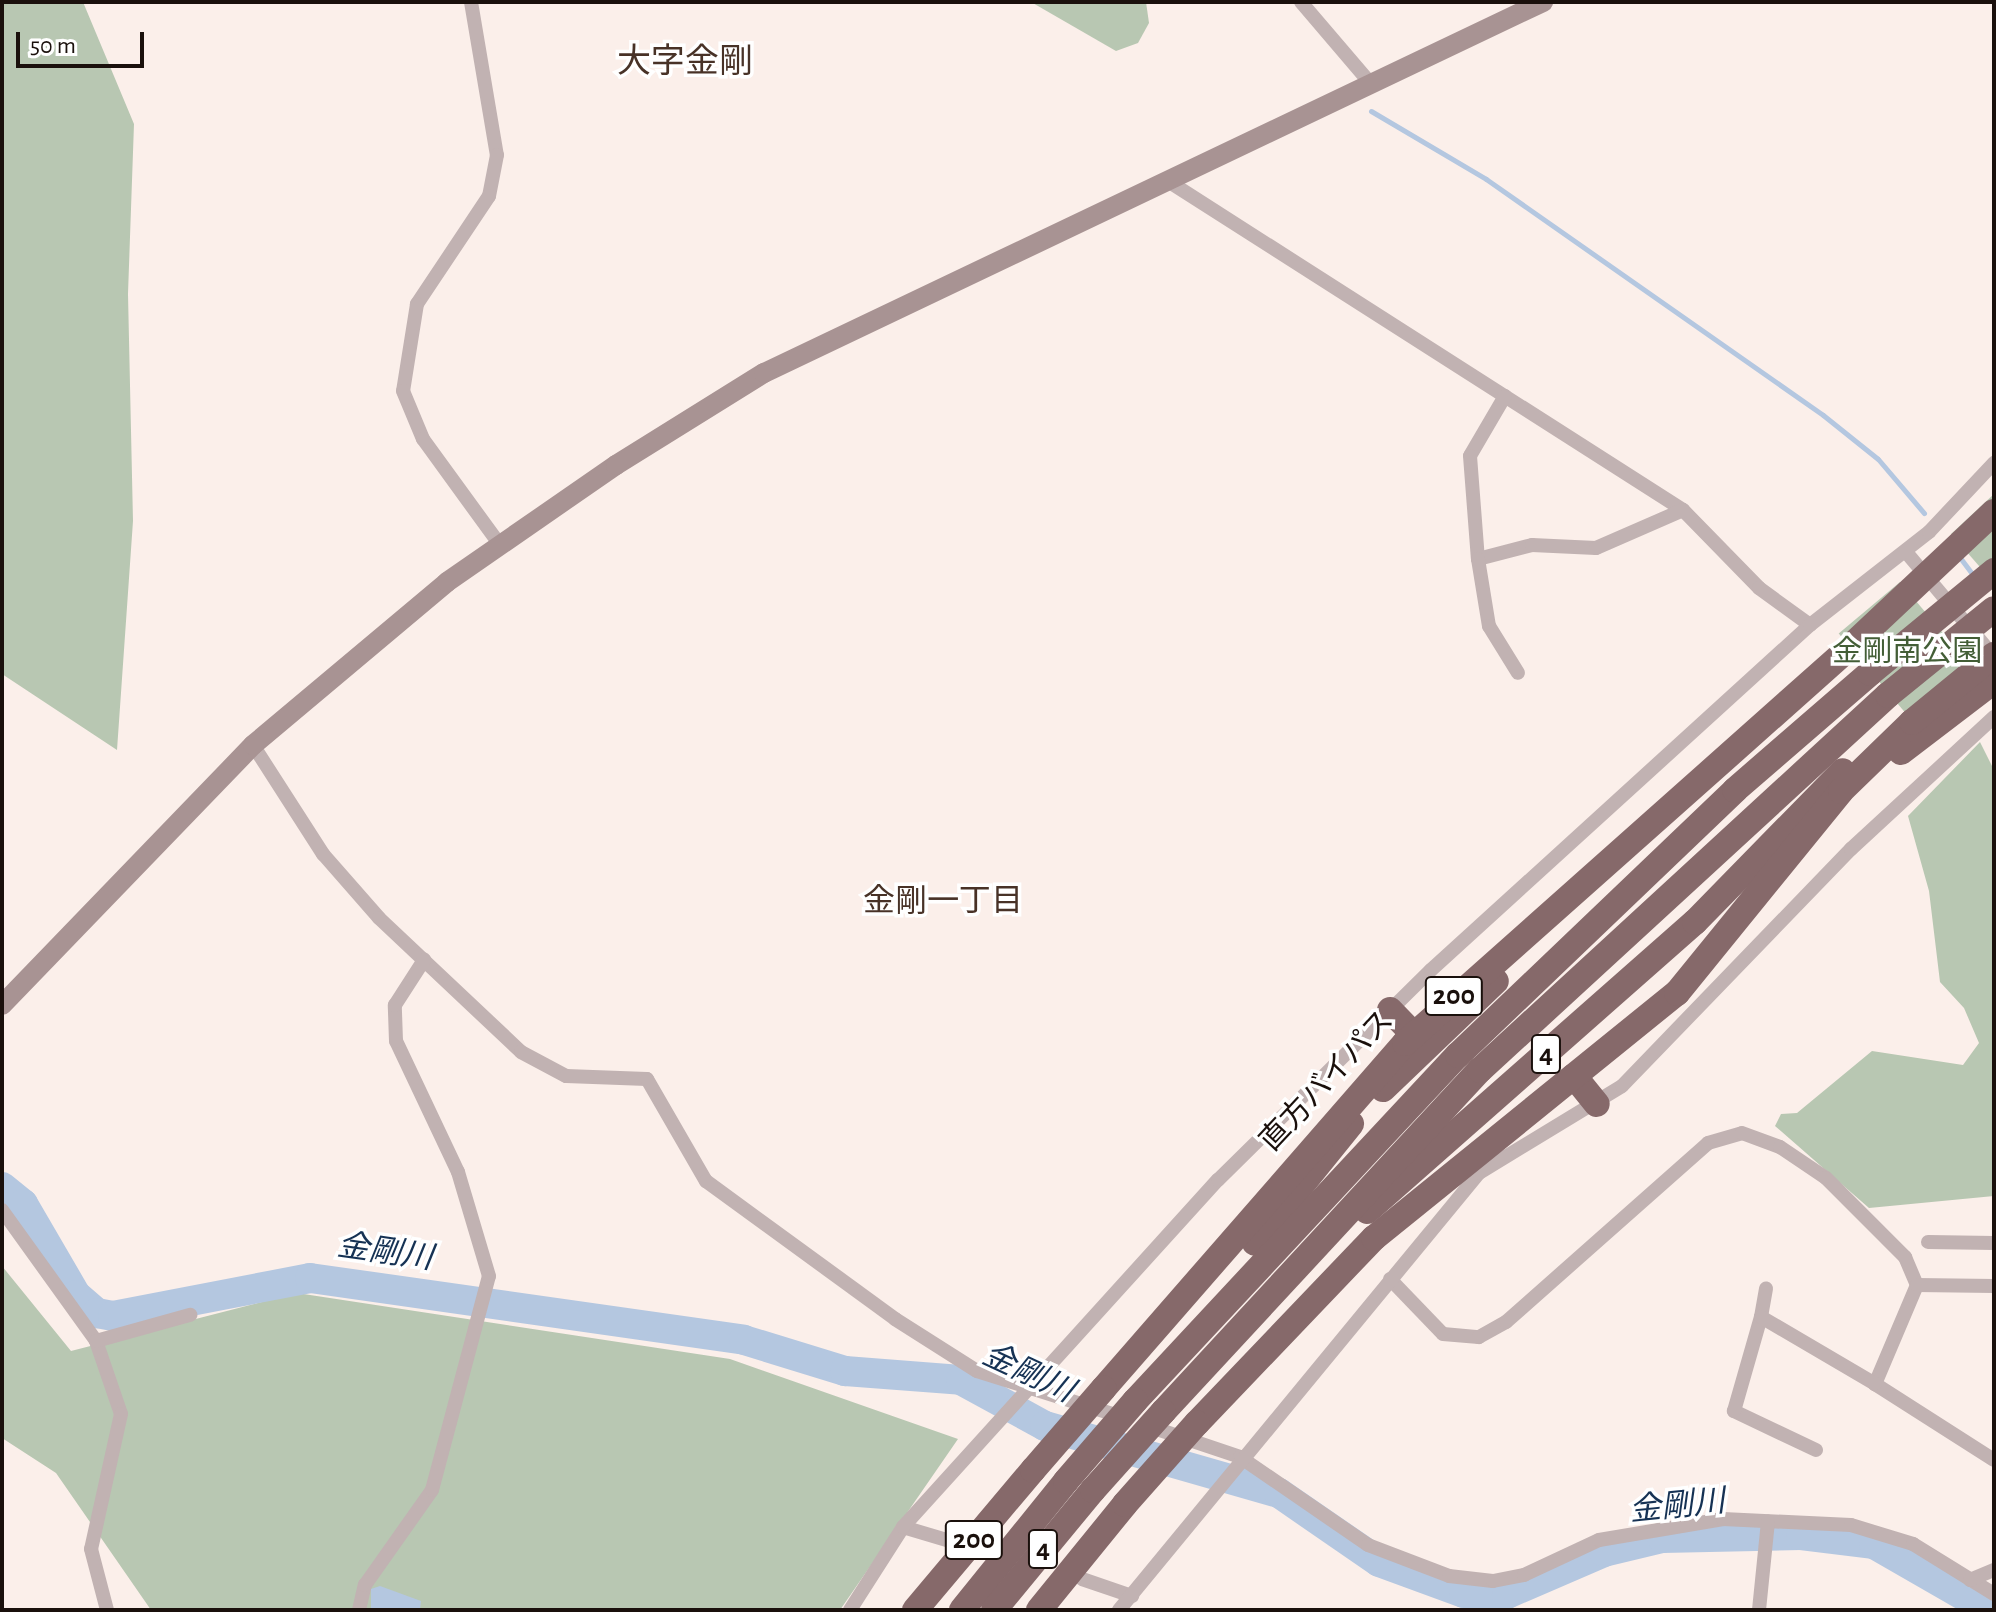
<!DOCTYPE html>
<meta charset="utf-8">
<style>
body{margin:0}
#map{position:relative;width:1996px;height:1612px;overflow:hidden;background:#fbefea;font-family:"Alegreya Sans","Noto Sans JP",sans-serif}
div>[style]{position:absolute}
.green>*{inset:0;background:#b8c7b2;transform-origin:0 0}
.water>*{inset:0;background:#b4c7e0}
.stream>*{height:5px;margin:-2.5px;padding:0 2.5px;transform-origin:2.5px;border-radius:2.5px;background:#b4c7e0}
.river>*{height:30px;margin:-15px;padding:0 15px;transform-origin:15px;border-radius:15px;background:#b4c7e0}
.street>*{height:14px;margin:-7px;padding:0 7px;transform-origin:7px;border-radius:7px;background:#c1b2b2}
.secondary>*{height:20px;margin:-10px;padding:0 10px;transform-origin:10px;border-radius:10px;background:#a89393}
.highway>*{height:26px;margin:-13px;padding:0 13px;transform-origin:13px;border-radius:13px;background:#86696a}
.highway-bridge>*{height:26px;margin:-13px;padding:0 13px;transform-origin:13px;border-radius:13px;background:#86696a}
span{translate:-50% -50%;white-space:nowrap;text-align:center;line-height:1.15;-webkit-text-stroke:7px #fff;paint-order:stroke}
.shield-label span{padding:2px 6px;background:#fff;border:2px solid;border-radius:6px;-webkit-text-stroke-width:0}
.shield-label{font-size:28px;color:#1a100c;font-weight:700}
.park-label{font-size:30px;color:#435e36}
.street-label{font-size:30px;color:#1a100c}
.neighbourhood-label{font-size:32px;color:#483227}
.water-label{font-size:32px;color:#163254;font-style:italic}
.quarter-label{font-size:34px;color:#483227}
.frame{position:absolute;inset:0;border:4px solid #1a100c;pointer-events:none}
.scale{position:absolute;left:16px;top:32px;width:128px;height:36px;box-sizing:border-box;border:4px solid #1a100c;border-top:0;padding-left:10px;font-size:24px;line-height:28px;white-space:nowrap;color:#1a100c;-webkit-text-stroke:6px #fff;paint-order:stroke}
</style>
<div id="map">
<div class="green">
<i style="clip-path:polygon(2px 2px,83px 2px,134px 124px,128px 294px,133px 521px,117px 750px,2px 674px)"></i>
<i style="clip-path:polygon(1031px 2px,1146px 2px,1149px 23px,1138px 43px,1116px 51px)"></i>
<i style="clip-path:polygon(1994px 494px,1994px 583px,1951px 534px)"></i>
<i style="left:1900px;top:582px;width:129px;height:80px;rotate:50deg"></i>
<i style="clip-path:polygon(1980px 742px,1994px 770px,1994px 1196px,1869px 1208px,1775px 1126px,1781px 1114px,1797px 1113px,1872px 1051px,1963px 1065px,1979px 1043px,1964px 1008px,1940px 982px,1929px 891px,1908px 816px)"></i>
<i style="clip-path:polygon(2px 1266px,71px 1351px,297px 1293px,730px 1359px,958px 1439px,840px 1610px,151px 1610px,56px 1473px,2px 1438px)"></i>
</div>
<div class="water">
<i style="clip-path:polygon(380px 1586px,421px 1601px,420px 1610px,371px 1610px,371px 1589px)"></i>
</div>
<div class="stream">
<i style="left:1371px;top:111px;width:134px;rotate:30.6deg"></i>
<i style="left:1486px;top:179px;width:411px;rotate:35deg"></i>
<i style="left:1823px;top:415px;width:70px;rotate:38.7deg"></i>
<i style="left:1878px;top:459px;width:71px;rotate:49.6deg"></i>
<i style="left:1958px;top:555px;width:26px;rotate:53deg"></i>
</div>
<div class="river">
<i style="left:2px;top:1187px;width:27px;rotate:39deg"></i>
<i style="left:23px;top:1204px;width:105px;rotate:59.8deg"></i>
<i style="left:76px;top:1295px;width:28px;rotate:41deg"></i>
<i style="left:97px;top:1313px;width:16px;rotate:11deg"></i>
<i style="left:113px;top:1316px;width:201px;rotate:-10.9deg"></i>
<i style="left:310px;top:1278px;width:438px;rotate:8.1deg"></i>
<i style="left:744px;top:1340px;width:106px;rotate:17.1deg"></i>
<i style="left:845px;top:1371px;width:116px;rotate:4.4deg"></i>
<i style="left:961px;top:1380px;width:96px;rotate:28.7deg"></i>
<i style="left:1045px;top:1426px;width:243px;rotate:16deg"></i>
<i style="left:1279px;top:1493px;width:121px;rotate:34.6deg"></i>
<i style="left:1379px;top:1562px;width:90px;rotate:20deg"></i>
<i style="left:1464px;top:1593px;width:43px;rotate:1.3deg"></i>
<i style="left:1507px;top:1594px;width:106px;rotate:-23.4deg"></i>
<i style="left:1604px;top:1552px;width:60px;rotate:-13.6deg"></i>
<i style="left:1662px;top:1538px;width:139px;rotate:-1.2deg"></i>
<i style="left:1801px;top:1535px;width:74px;rotate:7deg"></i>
<i style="left:1874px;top:1544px;width:133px;rotate:29.9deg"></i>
</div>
<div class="street">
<i style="left:471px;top:2px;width:155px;rotate:80.4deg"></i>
<i style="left:497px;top:155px;width:42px;rotate:101deg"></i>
<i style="left:489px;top:196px;width:130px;rotate:123.7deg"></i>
<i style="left:417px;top:304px;width:88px;rotate:99.1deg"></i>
<i style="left:403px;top:391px;width:52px;rotate:67.4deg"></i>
<i style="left:423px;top:439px;width:131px;rotate:54deg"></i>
<i style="left:1301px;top:2px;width:108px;rotate:49.5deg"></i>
<i style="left:1168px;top:181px;width:611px;rotate:32.57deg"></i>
<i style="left:1683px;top:510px;width:109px;rotate:45.7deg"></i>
<i style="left:1759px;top:588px;width:63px;rotate:36deg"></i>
<i style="left:1505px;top:396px;width:69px;rotate:120.3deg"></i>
<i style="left:1470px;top:456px;width:103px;rotate:85.6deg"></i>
<i style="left:1478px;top:559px;width:56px;rotate:-14.5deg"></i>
<i style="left:1532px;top:545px;width:64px;rotate:2.7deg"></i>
<i style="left:1596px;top:548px;width:95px;rotate:-23.6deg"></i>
<i style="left:1906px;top:552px;width:137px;rotate:50deg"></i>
<i style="left:1478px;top:559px;width:68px;rotate:80.7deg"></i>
<i style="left:1489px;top:626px;width:55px;rotate:58.3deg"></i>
<i style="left:253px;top:745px;width:130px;rotate:57.3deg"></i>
<i style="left:323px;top:854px;width:85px;rotate:48.8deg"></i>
<i style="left:379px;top:918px;width:195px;rotate:43.3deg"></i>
<i style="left:521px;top:1052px;width:51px;rotate:28.1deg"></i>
<i style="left:566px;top:1076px;width:81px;rotate:2.1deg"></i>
<i style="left:647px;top:1079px;width:118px;rotate:60deg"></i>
<i style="left:706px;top:1181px;width:234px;rotate:36.1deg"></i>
<i style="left:895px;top:1319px;width:97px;rotate:32.4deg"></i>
<i style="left:977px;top:1371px;width:155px;rotate:17.6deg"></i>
<i style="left:2px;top:1210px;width:161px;rotate:54.3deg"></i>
<i style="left:96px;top:1341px;width:77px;rotate:71.1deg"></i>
<i style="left:121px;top:1414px;width:138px;rotate:102.5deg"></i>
<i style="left:91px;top:1549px;width:63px;rotate:75.3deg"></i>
<i style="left:1928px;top:1242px;width:66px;rotate:0.9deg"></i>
<i style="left:1390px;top:1279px;width:76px;rotate:46.1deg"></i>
<i style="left:1443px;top:1334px;width:36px;rotate:5deg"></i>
<i style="left:1479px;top:1337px;width:31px;rotate:-29deg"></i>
<i style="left:1506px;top:1322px;width:270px;rotate:-41.5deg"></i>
<i style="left:1708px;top:1143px;width:35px;rotate:-16deg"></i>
<i style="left:1742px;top:1133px;width:40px;rotate:20.2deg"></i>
<i style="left:1780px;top:1147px;width:55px;rotate:34deg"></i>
<i style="left:1826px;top:1178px;width:112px;rotate:45deg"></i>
<i style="left:1905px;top:1257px;width:30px;rotate:67deg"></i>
<i style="left:1917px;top:1285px;width:108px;rotate:113deg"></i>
<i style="left:1875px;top:1384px;width:141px;rotate:32.6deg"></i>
<i style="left:1917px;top:1285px;width:77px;rotate:0.7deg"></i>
<i style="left:1761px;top:1317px;width:29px;rotate:-80deg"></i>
<i style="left:96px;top:1341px;width:98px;rotate:-15.5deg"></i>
<i style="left:1148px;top:1426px;width:97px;rotate:18.6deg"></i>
<i style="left:1240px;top:1457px;width:155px;rotate:34.5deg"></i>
<i style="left:1368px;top:1545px;width:87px;rotate:20.9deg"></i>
<i style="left:1449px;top:1576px;width:44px;rotate:6.5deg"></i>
<i style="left:1493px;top:1581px;width:32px;rotate:-11deg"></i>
<i style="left:1524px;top:1575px;width:83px;rotate:-25deg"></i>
<i style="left:1599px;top:1540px;width:126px;rotate:-9.6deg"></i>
<i style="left:1723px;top:1519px;width:128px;rotate:2.7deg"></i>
<i style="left:1851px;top:1525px;width:65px;rotate:17deg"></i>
<i style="left:1913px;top:1544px;width:95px;rotate:31.7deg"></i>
<i style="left:1816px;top:1450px;width:91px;rotate:-154.6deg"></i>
<i style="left:1734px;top:1411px;width:98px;rotate:-74deg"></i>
<i style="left:1761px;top:1317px;width:132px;rotate:30.4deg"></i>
<i style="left:903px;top:1527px;width:49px;rotate:16.6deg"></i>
<i style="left:1082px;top:1579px;width:53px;rotate:18.8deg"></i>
<i style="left:1970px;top:1580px;width:26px;rotate:-23deg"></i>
<i style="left:359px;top:1610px;width:26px;rotate:-77deg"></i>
<i style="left:365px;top:1585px;width:116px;rotate:-54.8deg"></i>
<i style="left:432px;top:1490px;width:221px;rotate:-75.1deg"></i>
<i style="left:489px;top:1276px;width:109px;rotate:-106.6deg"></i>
<i style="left:458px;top:1172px;width:145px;rotate:-115.3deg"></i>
<i style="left:396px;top:1041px;width:36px;rotate:-92deg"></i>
<i style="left:395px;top:1005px;width:54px;rotate:-57.2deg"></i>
<i style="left:850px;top:1610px;width:98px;rotate:-57.4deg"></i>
<i style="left:903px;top:1527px;width:469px;rotate:-47.8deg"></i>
<i style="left:1218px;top:1180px;width:299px;rotate:-44.6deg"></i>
<i style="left:1431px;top:970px;width:513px;rotate:-42.31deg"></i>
<i style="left:1810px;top:625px;width:151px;rotate:-38deg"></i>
<i style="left:1929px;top:532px;width:95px;rotate:-46.7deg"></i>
<i style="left:1119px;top:1610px;width:566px;rotate:-50.52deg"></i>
<i style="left:1479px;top:1173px;width:167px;rotate:-31.3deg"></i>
<i style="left:1622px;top:1086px;width:330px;rotate:-46deg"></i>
<i style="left:1851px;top:849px;width:195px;rotate:-42.7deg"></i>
<i style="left:1759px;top:1610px;width:89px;rotate:-84.2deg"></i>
</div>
<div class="secondary">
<i style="left:2px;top:1005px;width:361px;rotate:-46deg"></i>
<i style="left:253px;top:745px;width:253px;rotate:-40deg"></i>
<i style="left:447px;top:582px;width:206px;rotate:-34.7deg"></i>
<i style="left:616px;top:465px;width:174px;rotate:-31.9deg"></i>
<i style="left:764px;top:373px;width:863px;rotate:-25.47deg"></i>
</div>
<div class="highway">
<i style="left:1901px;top:752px;width:117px;rotate:-37.4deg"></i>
<i style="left:1390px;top:1010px;width:33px;rotate:46deg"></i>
<i style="left:1574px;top:1076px;width:36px;rotate:51deg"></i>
<i style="left:1383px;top:1089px;width:156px;rotate:-43.7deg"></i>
<i style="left:1367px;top:1211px;width:437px;rotate:-41.4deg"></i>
<i style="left:1695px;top:922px;width:211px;rotate:-45.6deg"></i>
<i style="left:1255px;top:1243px;width:153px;rotate:-51.1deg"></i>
<i style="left:1104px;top:1388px;width:458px;rotate:-48.9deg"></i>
<i style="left:1405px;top:1043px;width:593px;rotate:-41.65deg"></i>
<i style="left:1135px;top:1401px;width:473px;rotate:-47deg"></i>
<i style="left:1458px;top:1055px;width:383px;rotate:-43.7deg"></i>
<i style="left:1735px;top:790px;width:179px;rotate:-40.9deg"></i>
<i style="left:1163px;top:1412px;width:466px;rotate:-47.2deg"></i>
<i style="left:1480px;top:1070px;width:554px;rotate:-42.59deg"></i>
<i style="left:1197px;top:1423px;width:256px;rotate:-46.3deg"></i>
<i style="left:1374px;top:1238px;width:390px;rotate:-39deg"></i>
<i style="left:1677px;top:993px;width:260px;rotate:-50.9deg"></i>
<i style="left:1841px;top:791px;width:99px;rotate:-44.2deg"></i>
<i style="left:915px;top:1610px;width:183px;rotate:-49.9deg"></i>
<i style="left:962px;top:1610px;width:166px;rotate:-51.1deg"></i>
<i style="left:994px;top:1610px;width:156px;rotate:-50.5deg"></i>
<i style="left:1039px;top:1610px;width:136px;rotate:-50.9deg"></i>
</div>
<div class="highway-bridge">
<i style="left:1848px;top:649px;width:200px;rotate:-43.2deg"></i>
<i style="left:1870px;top:673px;width:161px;rotate:-39.4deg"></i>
<i style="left:1888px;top:695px;width:136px;rotate:-39.1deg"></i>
<i style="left:1912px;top:722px;width:106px;rotate:-39.3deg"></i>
<i style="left:1033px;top:1470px;width:108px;rotate:-49.1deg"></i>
<i style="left:1066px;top:1481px;width:106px;rotate:-49.2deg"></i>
<i style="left:1093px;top:1490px;width:105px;rotate:-48.1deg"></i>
<i style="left:1125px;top:1504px;width:108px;rotate:-48.4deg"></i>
</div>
<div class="shield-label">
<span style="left:1454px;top:996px">200</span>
<span style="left:1546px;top:1054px">4</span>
<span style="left:974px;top:1540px">200</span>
<span style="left:1043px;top:1549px">4</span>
</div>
<div class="park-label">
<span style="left:1907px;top:652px">金剛南公園</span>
</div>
<div class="street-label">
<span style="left:1327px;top:1081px;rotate:-47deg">直方バイパス</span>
</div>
<div class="neighbourhood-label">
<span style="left:943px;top:901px">金剛一丁目</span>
</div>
<div class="water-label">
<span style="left:385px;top:1252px;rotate:8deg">金剛川</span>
<span style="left:1028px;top:1373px;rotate:25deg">金剛川</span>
<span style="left:1677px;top:1506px;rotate:-6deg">金剛川</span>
</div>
<div class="quarter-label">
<span style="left:685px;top:63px">大字金剛</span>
</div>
<div class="frame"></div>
<div class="scale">50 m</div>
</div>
